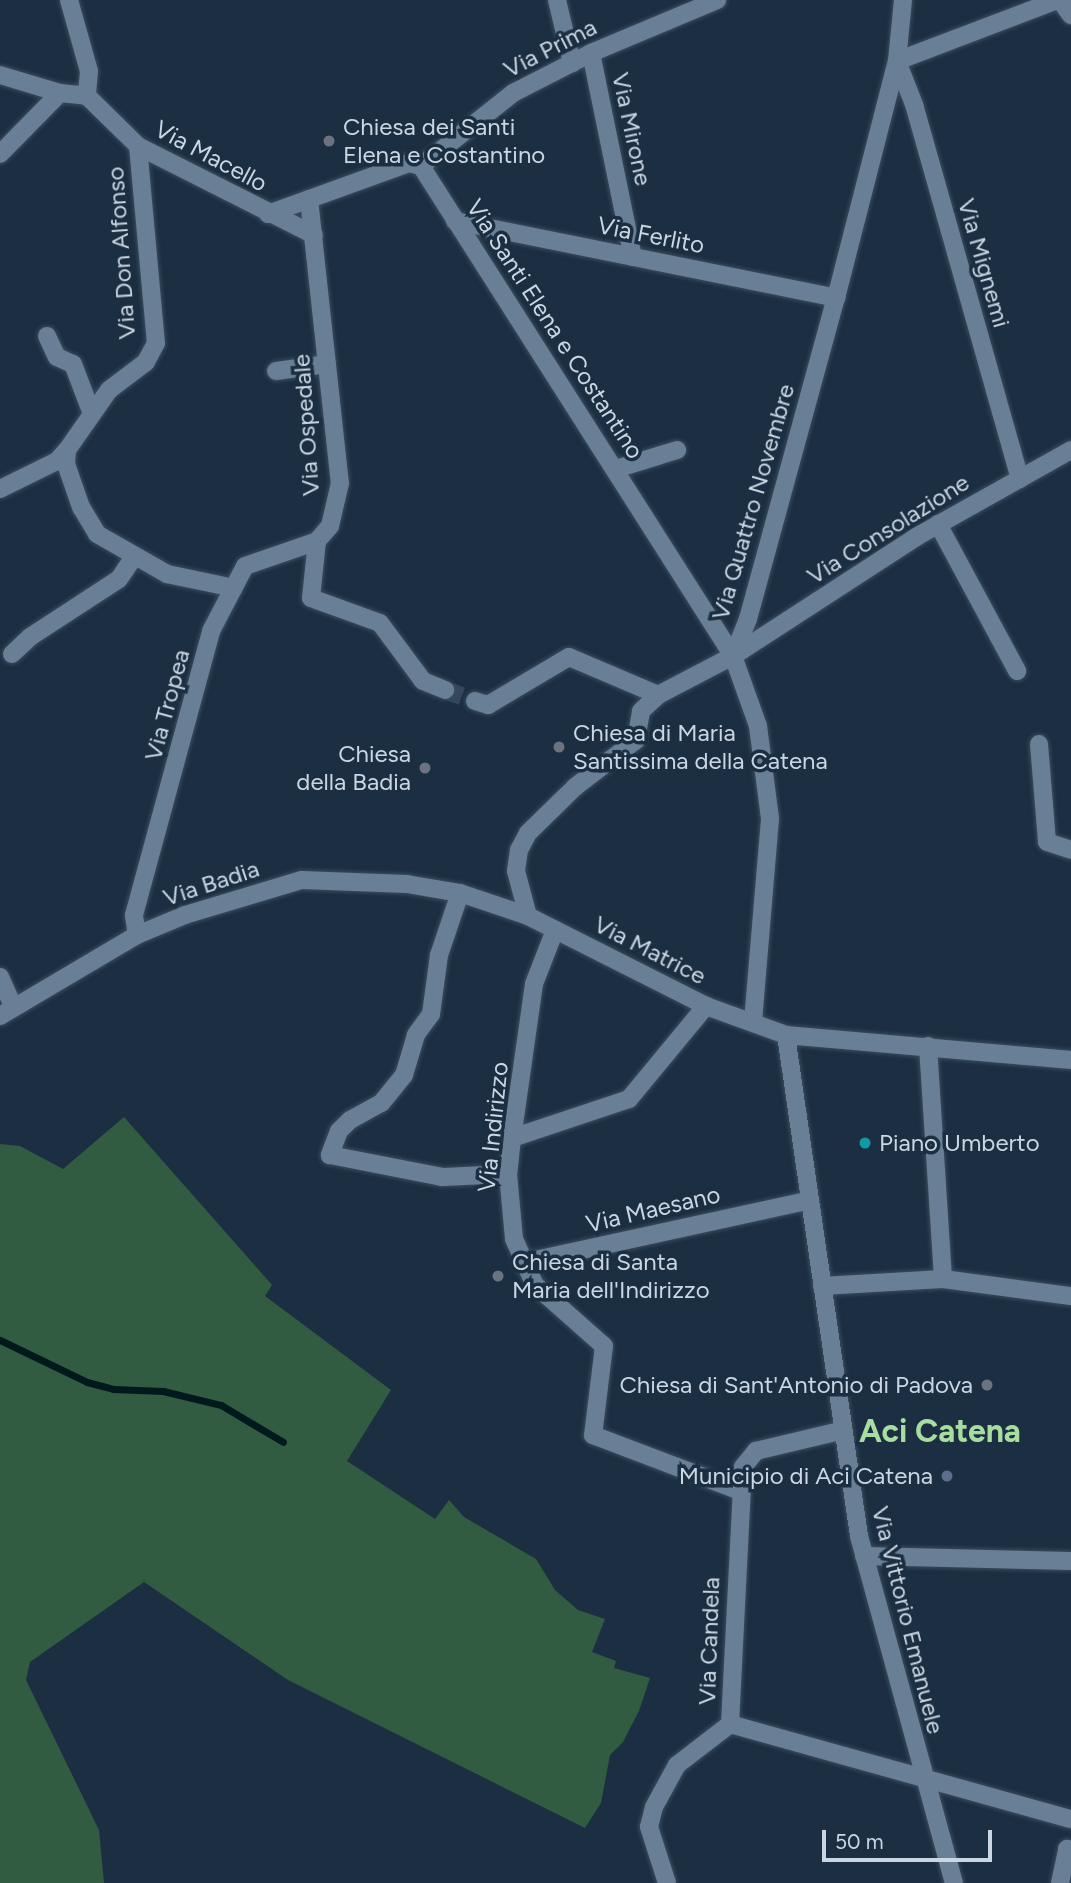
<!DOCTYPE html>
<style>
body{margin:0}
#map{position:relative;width:1071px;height:1883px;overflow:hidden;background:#1b2e42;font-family:Figtree,sans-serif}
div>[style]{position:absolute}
.green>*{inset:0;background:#315c42}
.stream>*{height:7px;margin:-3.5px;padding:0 3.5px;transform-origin:3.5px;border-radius:3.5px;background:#00191d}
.minor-tunnel>*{height:18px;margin-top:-9px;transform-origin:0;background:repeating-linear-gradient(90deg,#35475a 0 18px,transparent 0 27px)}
.roads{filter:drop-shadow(0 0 2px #3b4c5c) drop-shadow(0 0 2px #3b4c5c)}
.minor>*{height:18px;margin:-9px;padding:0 9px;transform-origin:9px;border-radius:9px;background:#697f96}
.dots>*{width:19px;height:19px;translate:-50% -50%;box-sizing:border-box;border:4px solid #1b2e42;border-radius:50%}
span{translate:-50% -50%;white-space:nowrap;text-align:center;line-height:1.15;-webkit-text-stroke:7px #1b2e42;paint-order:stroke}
.street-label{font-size:24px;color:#cad6e3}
.poi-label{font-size:24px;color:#cad6e3}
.left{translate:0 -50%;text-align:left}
.right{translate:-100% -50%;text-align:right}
.district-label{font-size:32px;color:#a8dda0;font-weight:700}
.scale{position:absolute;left:822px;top:1830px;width:170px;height:32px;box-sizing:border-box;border:4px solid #cad6e3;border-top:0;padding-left:9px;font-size:21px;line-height:24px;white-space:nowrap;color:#cad6e3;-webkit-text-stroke:5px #1b2e42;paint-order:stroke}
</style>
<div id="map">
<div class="green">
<i style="clip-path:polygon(124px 1117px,272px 1285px,265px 1296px,391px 1390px,347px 1461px,435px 1519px,449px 1500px,464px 1517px,536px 1559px,555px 1590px,578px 1610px,605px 1619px,592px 1652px,616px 1661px,614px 1668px,650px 1678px,639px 1711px,623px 1742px,610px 1755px,601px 1803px,585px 1828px,288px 1680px,144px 1582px,30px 1662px,26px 1680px,99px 1830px,104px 1883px,0 1883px,0 1144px,20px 1146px,63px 1169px)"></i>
</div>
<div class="stream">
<i style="left:0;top:1340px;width:97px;rotate:25.8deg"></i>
<i style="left:87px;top:1382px;width:27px;rotate:15deg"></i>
<i style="left:113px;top:1389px;width:50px;rotate:2.3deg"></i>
<i style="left:163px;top:1391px;width:60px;rotate:13.6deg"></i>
<i style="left:221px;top:1405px;width:72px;rotate:30.8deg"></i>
</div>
<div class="minor-tunnel">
<i style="left:445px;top:690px;width:32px;rotate:20deg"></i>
</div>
<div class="roads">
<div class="minor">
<i style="left:69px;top:0;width:74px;rotate:74.3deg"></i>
<i style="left:89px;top:71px;width:25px;rotate:95deg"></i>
<i style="left:557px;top:0;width:65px;rotate:76.6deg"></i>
<i style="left:1060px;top:0;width:19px;rotate:54deg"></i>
<i style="left:591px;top:53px;width:208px;rotate:78.4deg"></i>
<i style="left:0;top:75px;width:63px;rotate:16.7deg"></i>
<i style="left:138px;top:146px;width:198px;rotate:84.8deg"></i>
<i style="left:156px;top:343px;width:21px;rotate:118deg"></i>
<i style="left:146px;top:362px;width:46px;rotate:142.9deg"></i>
<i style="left:109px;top:390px;width:73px;rotate:125deg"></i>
<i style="left:67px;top:450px;width:14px;rotate:94deg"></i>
<i style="left:66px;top:464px;width:46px;rotate:70.8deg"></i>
<i style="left:81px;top:507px;width:31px;rotate:59deg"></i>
<i style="left:97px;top:534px;width:81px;rotate:29.7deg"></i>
<i style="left:167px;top:574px;width:68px;rotate:11.8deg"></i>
<i style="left:0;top:154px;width:86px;rotate:-45.5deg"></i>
<i style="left:60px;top:93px;width:27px;rotate:6deg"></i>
<i style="left:87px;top:96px;width:71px;rotate:44.4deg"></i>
<i style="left:138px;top:146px;width:197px;rotate:26.8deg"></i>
<i style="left:421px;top:166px;width:117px;rotate:-38.4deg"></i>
<i style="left:513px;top:93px;width:88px;rotate:-27.1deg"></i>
<i style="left:591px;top:53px;width:137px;rotate:-22.8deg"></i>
<i style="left:309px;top:199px;width:286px;rotate:83.8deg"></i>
<i style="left:340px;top:483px;width:44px;rotate:103.1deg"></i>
<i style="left:330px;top:526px;width:20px;rotate:131deg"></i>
<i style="left:317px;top:541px;width:57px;rotate:96deg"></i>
<i style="left:311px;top:598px;width:73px;rotate:19.9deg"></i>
<i style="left:380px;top:623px;width:72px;rotate:53.4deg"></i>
<i style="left:423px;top:681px;width:24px;rotate:22deg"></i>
<i style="left:268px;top:214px;width:150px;rotate:-19.9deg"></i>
<i style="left:409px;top:163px;width:12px;rotate:14deg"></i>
<i style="left:421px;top:166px;width:581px;rotate:57.51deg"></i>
<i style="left:733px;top:656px;width:74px;rotate:70.3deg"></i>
<i style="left:758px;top:726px;width:94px;rotate:82.6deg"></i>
<i style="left:770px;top:819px;width:204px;rotate:94.8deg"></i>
<i style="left:455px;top:221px;width:389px;rotate:11.4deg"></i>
<i style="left:47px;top:336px;width:23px;rotate:65deg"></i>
<i style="left:57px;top:357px;width:17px;rotate:24deg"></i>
<i style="left:73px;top:364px;width:53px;rotate:69.2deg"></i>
<i style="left:276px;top:371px;width:51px;rotate:-7.8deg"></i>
<i style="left:616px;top:469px;width:64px;rotate:-17.3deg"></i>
<i style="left:1020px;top:479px;width:387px;rotate:-105.8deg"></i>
<i style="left:915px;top:107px;width:49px;rotate:-111.4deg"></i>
<i style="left:897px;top:61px;width:172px;rotate:-20.8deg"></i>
<i style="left:0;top:489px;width:64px;rotate:-26.2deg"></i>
<i style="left:57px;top:461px;width:15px;rotate:-48deg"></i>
<i style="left:938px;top:524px;width:167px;rotate:61.7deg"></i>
<i style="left:12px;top:654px;width:25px;rotate:-43deg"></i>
<i style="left:30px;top:637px;width:106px;rotate:-33.1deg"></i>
<i style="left:119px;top:579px;width:27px;rotate:-56deg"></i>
<i style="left:733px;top:656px;width:40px;rotate:-68deg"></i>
<i style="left:748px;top:619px;width:333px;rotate:-74.7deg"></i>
<i style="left:836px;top:298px;width:245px;rotate:-75.6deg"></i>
<i style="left:897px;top:61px;width:61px;rotate:-84.4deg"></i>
<i style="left:475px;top:701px;width:14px;rotate:17deg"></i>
<i style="left:488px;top:705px;width:94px;rotate:-30.7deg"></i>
<i style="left:569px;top:657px;width:97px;rotate:23.1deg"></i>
<i style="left:1039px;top:744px;width:98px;rotate:85.3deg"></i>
<i style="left:1047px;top:842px;width:25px;rotate:18deg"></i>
<i style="left:460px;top:893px;width:65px;rotate:108.7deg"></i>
<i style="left:439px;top:955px;width:60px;rotate:97.7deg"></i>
<i style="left:431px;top:1014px;width:26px;rotate:126deg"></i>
<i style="left:416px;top:1035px;width:42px;rotate:106.7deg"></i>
<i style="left:404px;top:1075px;width:36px;rotate:129deg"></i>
<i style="left:381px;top:1103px;width:35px;rotate:151deg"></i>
<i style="left:350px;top:1120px;width:16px;rotate:135deg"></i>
<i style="left:339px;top:1131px;width:26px;rotate:111deg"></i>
<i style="left:330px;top:1155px;width:114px;rotate:11.1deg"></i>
<i style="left:442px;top:1177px;width:66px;rotate:-2.6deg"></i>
<i style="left:528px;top:916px;width:47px;rotate:-104.9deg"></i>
<i style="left:516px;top:871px;width:21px;rotate:-82deg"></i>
<i style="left:519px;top:850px;width:19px;rotate:-62deg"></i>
<i style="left:528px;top:833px;width:66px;rotate:-44.4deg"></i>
<i style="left:575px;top:787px;width:77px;rotate:-37.6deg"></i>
<i style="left:636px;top:740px;width:29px;rotate:-80deg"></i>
<i style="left:641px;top:711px;width:23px;rotate:-43deg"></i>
<i style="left:658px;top:695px;width:85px;rotate:-27.5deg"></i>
<i style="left:733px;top:656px;width:218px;rotate:-33deg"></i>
<i style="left:916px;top:537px;width:178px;rotate:-29.3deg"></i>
<i style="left:555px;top:930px;width:58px;rotate:111.3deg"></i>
<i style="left:534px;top:984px;width:156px;rotate:98.1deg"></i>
<i style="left:512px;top:1138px;width:36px;rotate:96deg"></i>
<i style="left:508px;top:1174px;width:65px;rotate:84.7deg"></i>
<i style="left:514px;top:1239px;width:51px;rotate:65.5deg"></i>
<i style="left:535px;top:1285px;width:92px;rotate:41.5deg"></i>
<i style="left:604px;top:1346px;width:90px;rotate:97deg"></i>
<i style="left:593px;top:1435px;width:155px;rotate:20.8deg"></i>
<i style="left:137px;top:935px;width:20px;rotate:-99deg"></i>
<i style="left:134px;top:915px;width:294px;rotate:-74.8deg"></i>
<i style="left:211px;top:631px;width:73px;rotate:-62.4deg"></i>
<i style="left:245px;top:566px;width:76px;rotate:-19.1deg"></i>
<i style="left:0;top:977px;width:32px;rotate:66deg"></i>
<i style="left:0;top:1016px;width:159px;rotate:-30.6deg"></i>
<i style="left:137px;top:935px;width:52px;rotate:-22.6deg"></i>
<i style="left:185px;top:915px;width:122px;rotate:-16.7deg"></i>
<i style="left:302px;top:880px;width:105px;rotate:2.2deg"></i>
<i style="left:407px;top:884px;width:54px;rotate:9.6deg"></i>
<i style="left:460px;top:893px;width:72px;rotate:18.7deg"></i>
<i style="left:528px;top:916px;width:199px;rotate:26.8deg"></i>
<i style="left:706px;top:1006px;width:85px;rotate:19.9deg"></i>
<i style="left:786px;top:1035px;width:286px;rotate:5deg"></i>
<i style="left:786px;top:1035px;width:506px;rotate:81.71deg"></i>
<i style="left:859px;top:1536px;width:360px;rotate:74.7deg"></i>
<i style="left:928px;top:1046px;width:233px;rotate:86.3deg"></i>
<i style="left:512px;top:1138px;width:123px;rotate:-18.4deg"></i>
<i style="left:629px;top:1099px;width:121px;rotate:-50.4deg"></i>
<i style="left:522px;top:1263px;width:295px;rotate:-12.3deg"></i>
<i style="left:822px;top:1286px;width:121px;rotate:-3.3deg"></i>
<i style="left:943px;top:1279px;width:129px;rotate:7.6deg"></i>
<i style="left:864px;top:1556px;width:207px;rotate:1.4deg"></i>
<i style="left:730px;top:1724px;width:257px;rotate:-87.1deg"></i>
<i style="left:743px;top:1467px;width:21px;rotate:-51deg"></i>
<i style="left:756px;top:1451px;width:86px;rotate:-13.4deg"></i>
<i style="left:730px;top:1724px;width:354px;rotate:15.6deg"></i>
<i style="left:667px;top:1883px;width:59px;rotate:-107.8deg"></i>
<i style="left:649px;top:1827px;width:21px;rotate:-76deg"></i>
<i style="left:654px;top:1807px;width:48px;rotate:-61.3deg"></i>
<i style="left:677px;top:1765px;width:67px;rotate:-37.7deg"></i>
<i style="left:1060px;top:1883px;width:35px;rotate:-78deg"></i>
<i style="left:1067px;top:1849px;width:4px;rotate:14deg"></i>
</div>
</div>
<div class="dots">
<i style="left:329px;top:141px;background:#6b7280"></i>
<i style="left:559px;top:747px;background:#6b7280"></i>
<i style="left:425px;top:768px;background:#6b7280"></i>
<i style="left:865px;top:1143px;background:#0f9aa8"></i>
<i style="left:498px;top:1276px;background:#6b7280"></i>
<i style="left:987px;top:1385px;background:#6b7280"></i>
<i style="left:947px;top:1476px;background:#5c6f8a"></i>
</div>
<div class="street-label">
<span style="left:550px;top:48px;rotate:-27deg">Via Prima</span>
<span style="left:632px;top:129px;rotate:78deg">Via Mirone</span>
<span style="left:211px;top:156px;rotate:28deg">Via Macello</span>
<span style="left:651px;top:235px;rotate:11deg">Via Ferlito</span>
<span style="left:121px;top:253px;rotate:-94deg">Via Don Alfonso</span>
<span style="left:984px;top:263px;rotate:74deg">Via Mignemi</span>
<span style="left:555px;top:329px;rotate:57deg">Via Santi Elena e Costantino</span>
<span style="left:306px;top:425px;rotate:-94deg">Via Ospedale</span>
<span style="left:753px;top:502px;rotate:-74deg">Via Quattro Novembre</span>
<span style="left:888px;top:529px;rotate:-32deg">Via Consolazione</span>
<span style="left:167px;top:705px;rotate:-75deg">Via Tropea</span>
<span style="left:211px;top:883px;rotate:-18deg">Via Badia</span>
<span style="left:650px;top:950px;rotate:27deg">Via Matrice</span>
<span style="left:493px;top:1127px;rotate:-84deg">Via Indirizzo</span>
<span style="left:653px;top:1209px;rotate:-13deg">Via Maesano</span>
<span style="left:908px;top:1620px;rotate:76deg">Via Vittorio Emanuele</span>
<span style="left:709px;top:1641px;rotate:-88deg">Via Candela</span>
</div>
<div class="poi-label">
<span class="left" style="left:343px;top:141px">Chiesa dei Santi<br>Elena e Costantino</span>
<span class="left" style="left:573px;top:747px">Chiesa di Maria<br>Santissima della Catena</span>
<span class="right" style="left:411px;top:768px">Chiesa<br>della Badia</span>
<span class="left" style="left:879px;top:1143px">Piano Umberto</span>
<span class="left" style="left:512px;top:1276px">Chiesa di Santa<br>Maria dell'Indirizzo</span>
<span class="right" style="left:973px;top:1385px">Chiesa di Sant'Antonio di Padova</span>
<span class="right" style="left:933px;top:1476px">Municipio di Aci Catena</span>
</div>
<div class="district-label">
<span style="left:940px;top:1431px">Aci Catena</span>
</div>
<div class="scale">50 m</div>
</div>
